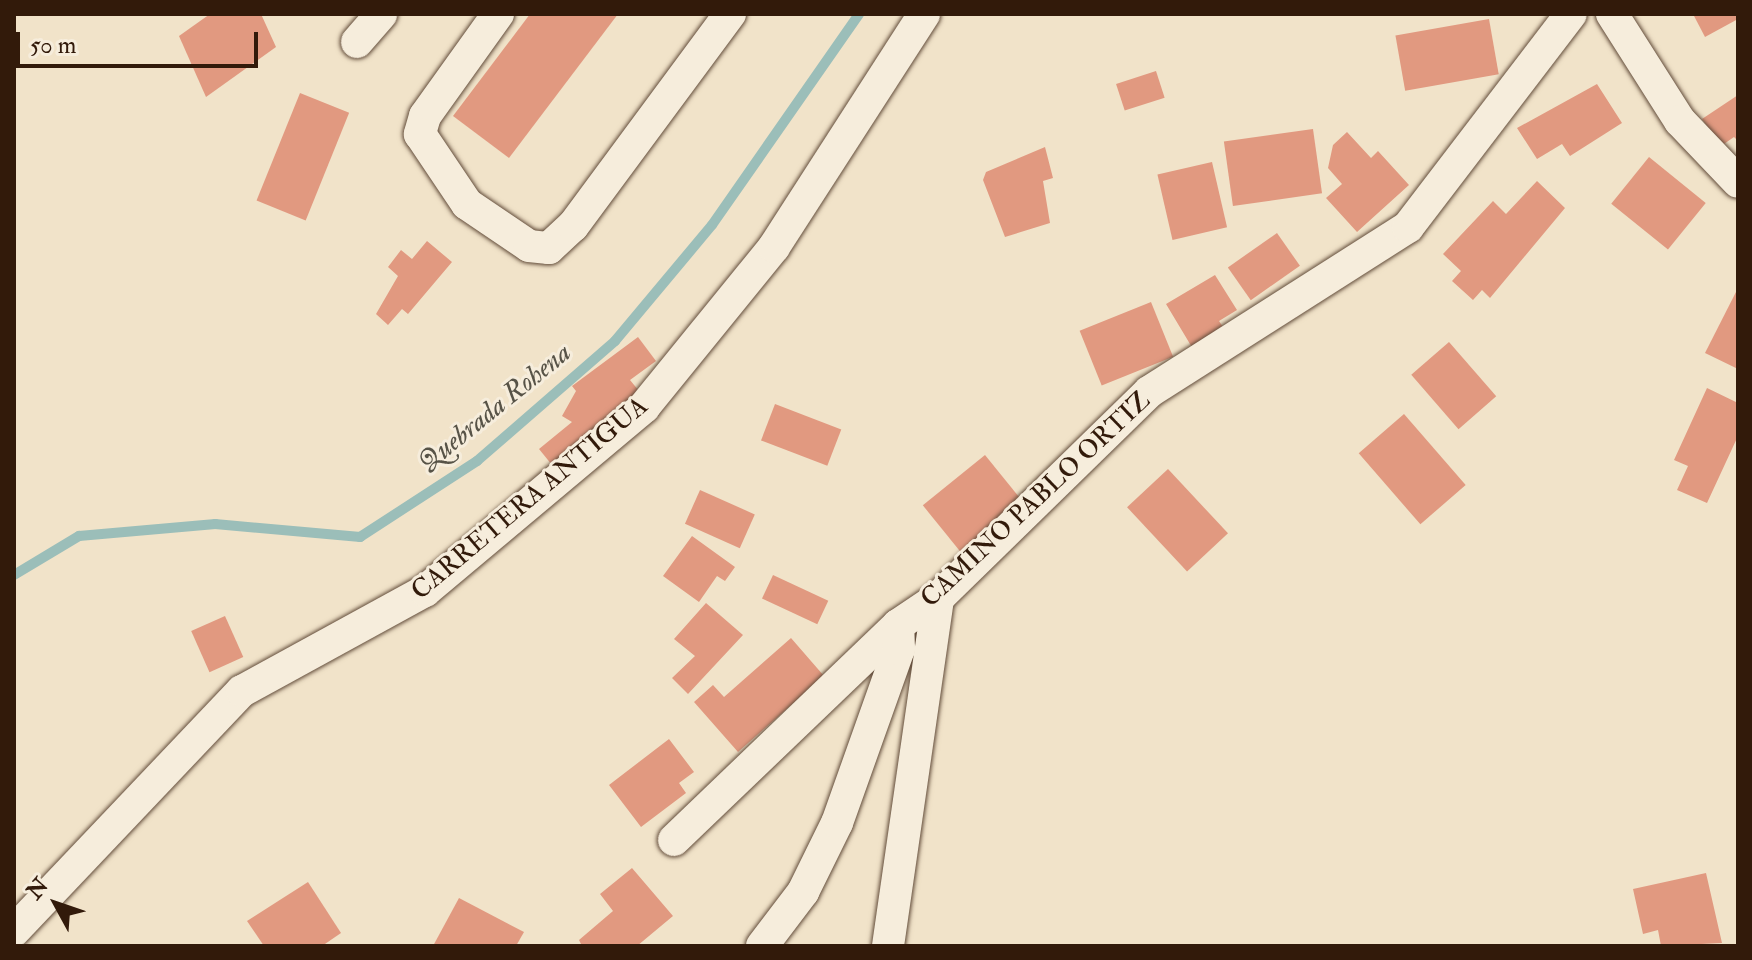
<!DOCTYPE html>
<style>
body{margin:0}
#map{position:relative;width:1752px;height:960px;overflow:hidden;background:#f1e3c9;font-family:"IM FELL Double Pica",serif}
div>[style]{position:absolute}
.stream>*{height:10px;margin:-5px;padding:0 5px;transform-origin:5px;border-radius:5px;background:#9bbeb9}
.building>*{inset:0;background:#e19980;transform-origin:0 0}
.roads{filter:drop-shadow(0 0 2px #624c3a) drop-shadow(0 0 2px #624c3a)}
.minor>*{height:32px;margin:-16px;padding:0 16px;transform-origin:16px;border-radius:16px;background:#f6eddc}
span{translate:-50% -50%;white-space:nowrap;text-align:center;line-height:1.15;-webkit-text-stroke:6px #f6eddc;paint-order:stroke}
.street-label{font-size:26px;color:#321a0a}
.water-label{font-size:28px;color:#575347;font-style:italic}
.frame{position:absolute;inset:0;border:16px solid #321a0a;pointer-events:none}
.north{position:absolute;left:16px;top:864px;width:80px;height:80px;-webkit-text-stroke:6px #f6eddc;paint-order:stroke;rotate:310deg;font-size:22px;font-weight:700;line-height:32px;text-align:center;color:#321a0a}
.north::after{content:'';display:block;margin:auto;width:28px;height:36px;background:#321a0a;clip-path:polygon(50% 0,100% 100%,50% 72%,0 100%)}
.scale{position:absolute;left:16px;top:32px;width:242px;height:36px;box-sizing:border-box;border:4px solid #321a0a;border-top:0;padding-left:10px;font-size:24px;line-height:28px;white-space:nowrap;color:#321a0a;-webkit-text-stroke:6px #f6eddc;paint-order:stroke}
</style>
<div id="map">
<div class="stream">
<i style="left:14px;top:575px;width:76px;rotate:-31deg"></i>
<i style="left:79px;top:536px;width:137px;rotate:-5deg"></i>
<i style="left:215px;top:524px;width:146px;rotate:5.1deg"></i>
<i style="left:360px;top:537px;width:140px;rotate:-33deg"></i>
<i style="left:477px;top:461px;width:183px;rotate:-41deg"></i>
<i style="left:615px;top:341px;width:151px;rotate:-50.1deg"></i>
<i style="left:712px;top:225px;width:257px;rotate:-55.1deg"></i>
</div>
<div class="building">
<i style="clip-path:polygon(210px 14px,261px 14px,276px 47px,206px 97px,179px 36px)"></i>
<i style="clip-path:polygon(530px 14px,618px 14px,509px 158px,453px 116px)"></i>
<i style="clip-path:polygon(1693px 14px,1738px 14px,1738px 19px,1705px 37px)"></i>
<i style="left:1489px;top:19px;width:56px;height:95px;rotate:80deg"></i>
<i style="left:1156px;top:71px;width:28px;height:42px;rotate:72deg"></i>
<i style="clip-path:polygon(1597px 84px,1622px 123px,1570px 156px,1562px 144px,1537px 159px,1517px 128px)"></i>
<i style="left:300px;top:93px;width:53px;height:116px;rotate:22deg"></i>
<i style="clip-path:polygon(1738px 95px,1738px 141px,1734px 137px,1721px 146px,1702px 119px)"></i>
<i style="left:1313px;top:129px;width:65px;height:90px;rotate:82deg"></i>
<i style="clip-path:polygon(1347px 132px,1371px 158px,1378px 151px,1409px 185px,1357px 232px,1326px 198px,1342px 184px,1328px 168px,1333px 145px)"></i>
<i style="clip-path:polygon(1045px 147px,1053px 178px,1043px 181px,1050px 223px,1005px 237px,983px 180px,986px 172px)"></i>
<i style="left:1649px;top:157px;width:73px;height:60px;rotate:39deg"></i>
<i style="left:1212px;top:162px;width:67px;height:56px;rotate:77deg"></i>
<i style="clip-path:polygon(1537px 181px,1565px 208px,1490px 298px,1482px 290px,1473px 300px,1452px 281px,1461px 271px,1443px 254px,1493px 201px,1506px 214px)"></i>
<i style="left:1277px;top:233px;width:40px;height:60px;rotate:55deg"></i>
<i style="clip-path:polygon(427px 241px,452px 262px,408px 314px,402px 309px,388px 325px,376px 314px,398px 276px,388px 267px,401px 250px,412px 259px)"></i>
<i style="clip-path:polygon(1215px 275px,1237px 310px,1219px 321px,1225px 330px,1193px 349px,1166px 304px)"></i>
<i style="clip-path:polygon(1738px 288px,1738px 369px,1705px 353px)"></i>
<i style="left:1151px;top:302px;width:59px;height:77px;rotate:68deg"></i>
<i style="clip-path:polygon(638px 337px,656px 361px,630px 380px,639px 391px,552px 465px,539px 449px,572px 422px,562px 416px,576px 391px,572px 386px)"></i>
<i style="left:1449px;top:342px;width:72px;height:50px;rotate:49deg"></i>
<i style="clip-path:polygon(1707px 388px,1738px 403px,1738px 436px,1707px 503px,1677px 490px,1688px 466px,1674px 460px)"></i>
<i style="left:775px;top:404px;width:71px;height:39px;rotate:21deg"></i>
<i style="left:1404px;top:414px;width:94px;height:60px;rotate:49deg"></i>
<i style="left:985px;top:455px;width:62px;height:80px;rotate:51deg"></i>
<i style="left:1168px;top:469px;width:88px;height:56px;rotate:47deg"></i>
<i style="left:700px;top:490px;width:60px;height:37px;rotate:24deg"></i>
<i style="clip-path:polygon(692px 536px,735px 567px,725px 581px,717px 576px,699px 602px,663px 576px)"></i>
<i style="left:773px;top:575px;width:61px;height:26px;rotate:25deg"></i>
<i style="clip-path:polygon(706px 603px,743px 635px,688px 694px,672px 678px,695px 656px,674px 639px)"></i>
<i style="left:225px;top:616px;width:45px;height:37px;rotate:66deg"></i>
<i style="clip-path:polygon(791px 638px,824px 676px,738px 752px,694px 702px,713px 685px,724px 697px)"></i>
<i style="clip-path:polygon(669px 739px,694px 772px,679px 783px,686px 793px,641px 827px,609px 785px)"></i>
<i style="clip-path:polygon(632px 868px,673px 916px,637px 946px,582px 946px,579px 940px,613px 911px,600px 894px)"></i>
<i style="clip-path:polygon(1706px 873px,1722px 943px,1661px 946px,1658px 930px,1643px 934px,1633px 889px)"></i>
<i style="clip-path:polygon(308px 882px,341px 933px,322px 946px,264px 946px,247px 921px)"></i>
<i style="clip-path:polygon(459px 898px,524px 932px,516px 946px,433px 946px)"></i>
</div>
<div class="roads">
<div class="minor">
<i style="left:498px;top:14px;width:125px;rotate:125.6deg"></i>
<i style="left:425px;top:116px;width:19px;rotate:106deg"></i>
<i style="left:420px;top:134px;width:84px;rotate:56.1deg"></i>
<i style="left:467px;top:204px;width:75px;rotate:34.1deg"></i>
<i style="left:529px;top:246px;width:20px;rotate:6deg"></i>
<i style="left:549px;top:248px;width:33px;rotate:-43deg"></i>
<i style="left:573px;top:226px;width:264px;rotate:-53.5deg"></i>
<i style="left:1612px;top:14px;width:127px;rotate:57.6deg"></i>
<i style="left:1680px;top:121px;width:84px;rotate:46.4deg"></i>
<i style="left:357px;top:42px;width:37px;rotate:-49deg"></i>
<i style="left:674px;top:840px;width:310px;rotate:-43.8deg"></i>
<i style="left:14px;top:931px;width:331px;rotate:-46.5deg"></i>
<i style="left:242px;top:691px;width:209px;rotate:-28.7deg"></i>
<i style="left:425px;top:591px;width:286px;rotate:-40deg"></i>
<i style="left:644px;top:407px;width:206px;rotate:-50.9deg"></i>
<i style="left:774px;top:247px;width:277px;rotate:-57.2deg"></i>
<i style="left:762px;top:946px;width:68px;rotate:-52.8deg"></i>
<i style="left:803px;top:892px;width:77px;rotate:-63.8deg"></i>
<i style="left:837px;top:823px;width:185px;rotate:-70.4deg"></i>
<i style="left:899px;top:649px;width:24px;rotate:-92deg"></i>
<i style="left:898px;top:625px;width:48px;rotate:-34deg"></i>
<i style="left:938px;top:598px;width:295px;rotate:-44.3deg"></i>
<i style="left:1149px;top:392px;width:307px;rotate:-32.5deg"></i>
<i style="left:1408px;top:227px;width:268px;rotate:-52.6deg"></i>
<i style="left:888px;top:946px;width:352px;rotate:-81.8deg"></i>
</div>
</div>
<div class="street-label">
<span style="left:530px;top:499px;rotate:-40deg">CARRETERA ANTIGUA</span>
<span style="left:1036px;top:500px;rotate:-43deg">CAMINO PABLO ORTIZ</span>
</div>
<div class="water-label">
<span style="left:495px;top:408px;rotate:-39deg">Quebrada Rohena</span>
</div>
<div class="frame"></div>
<div class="north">N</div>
<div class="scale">50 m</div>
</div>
